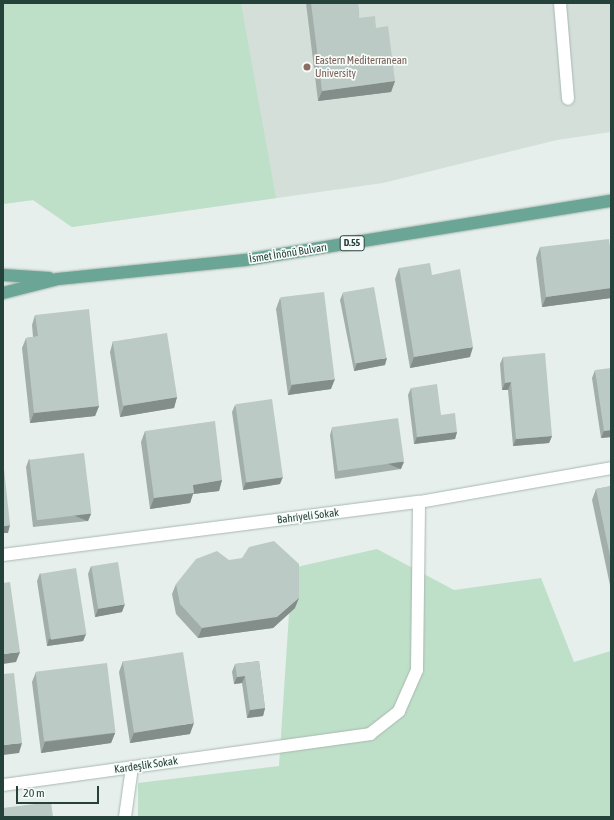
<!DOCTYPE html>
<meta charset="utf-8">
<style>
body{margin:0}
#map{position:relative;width:614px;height:820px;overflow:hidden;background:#e6efeb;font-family:"Asap Condensed",sans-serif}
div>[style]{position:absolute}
.built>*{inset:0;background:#d4dfda}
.green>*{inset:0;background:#bfe0c8}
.roads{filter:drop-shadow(0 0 1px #a8b8b2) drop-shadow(0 0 1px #a8b8b2)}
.minor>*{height:12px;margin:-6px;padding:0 6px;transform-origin:6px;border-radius:6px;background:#fff}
.major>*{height:12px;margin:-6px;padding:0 6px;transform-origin:6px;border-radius:6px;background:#6aa596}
.wall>*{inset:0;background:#a1aea9}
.shaded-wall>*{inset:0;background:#838d89;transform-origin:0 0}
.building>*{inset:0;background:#bbcac4;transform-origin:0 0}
.dots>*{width:11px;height:11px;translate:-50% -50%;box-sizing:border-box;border:2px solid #f7fbf9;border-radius:50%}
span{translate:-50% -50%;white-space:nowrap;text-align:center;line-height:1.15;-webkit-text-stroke:3.5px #f7fbf9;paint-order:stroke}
.shield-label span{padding:1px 3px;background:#f7fbf9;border:1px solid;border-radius:3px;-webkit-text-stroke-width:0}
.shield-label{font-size:10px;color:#24423a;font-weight:700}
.education-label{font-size:11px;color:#785e54}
.left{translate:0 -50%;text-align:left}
.street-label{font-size:11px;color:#24423a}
.frame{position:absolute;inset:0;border:4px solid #24423a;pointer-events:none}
.scale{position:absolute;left:16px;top:786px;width:83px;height:18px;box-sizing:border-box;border:2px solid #24423a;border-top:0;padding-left:5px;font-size:12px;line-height:14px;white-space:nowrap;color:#24423a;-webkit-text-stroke:3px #f7fbf9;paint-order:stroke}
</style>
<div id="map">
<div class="built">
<i style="clip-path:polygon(3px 3px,611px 3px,611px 132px,557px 140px,383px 183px,72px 227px,33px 200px,3px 204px)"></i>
</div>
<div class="green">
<i style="clip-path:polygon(3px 3px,241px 3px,276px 198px,72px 227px,33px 200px,3px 204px)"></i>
<i style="clip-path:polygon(377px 549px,454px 590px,541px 578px,574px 662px,611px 651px,611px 817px,138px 817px,138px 783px,279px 766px,292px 568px)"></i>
</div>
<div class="roads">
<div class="minor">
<i style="left:560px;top:3px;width:96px;rotate:85.2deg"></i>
<i style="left:3px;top:555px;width:419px;rotate:-7.3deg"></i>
<i style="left:419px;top:502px;width:195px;rotate:-10deg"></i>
<i style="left:3px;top:785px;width:371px;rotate:-7.9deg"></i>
<i style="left:370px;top:734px;width:37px;rotate:-38deg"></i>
<i style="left:399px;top:711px;width:45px;rotate:-66.3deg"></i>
<i style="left:417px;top:670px;width:168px;rotate:-89.3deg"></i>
<i style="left:125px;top:817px;width:50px;rotate:-82deg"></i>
</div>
<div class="major">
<i style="left:3px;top:275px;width:46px;rotate:3.7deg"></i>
<i style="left:3px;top:293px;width:57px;rotate:-14.3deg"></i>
<i style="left:58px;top:279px;width:188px;rotate:-5.8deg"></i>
<i style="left:245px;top:260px;width:371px;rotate:-9.2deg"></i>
</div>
</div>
<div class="wall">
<i style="clip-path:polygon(306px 3px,358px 3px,359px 18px,376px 28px,395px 81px,391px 92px,318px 101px)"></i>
<i style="clip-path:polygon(540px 247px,611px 254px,611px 298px,542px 307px,536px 258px)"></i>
<i style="clip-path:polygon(399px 268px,432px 275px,470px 357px,410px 368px,395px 279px)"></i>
<i style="clip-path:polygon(343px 293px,385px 365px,354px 371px,340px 300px)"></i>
<i style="clip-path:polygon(280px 298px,331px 389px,288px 395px,276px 309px)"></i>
<i style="clip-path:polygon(35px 315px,99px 406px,95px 416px,30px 423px,22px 348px,26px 338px,33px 337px,32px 325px)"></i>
<i style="clip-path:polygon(113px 341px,177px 397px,174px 408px,120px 417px,110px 352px)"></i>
<i style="clip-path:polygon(503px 357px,552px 436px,549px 443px,513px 446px,508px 390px,502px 390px,500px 364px)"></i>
<i style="clip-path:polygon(595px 370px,611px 437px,601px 438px,592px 378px)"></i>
<i style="clip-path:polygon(411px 388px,441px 415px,457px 432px,455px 439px,414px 444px,408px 395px)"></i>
<i style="clip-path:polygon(235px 405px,280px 484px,243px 490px,232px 412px)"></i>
<i style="clip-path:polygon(332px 428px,401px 469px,335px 479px,330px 435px)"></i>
<i style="clip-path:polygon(145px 431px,222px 480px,219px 491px,193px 494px,190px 503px,150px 509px,141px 442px)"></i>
<i style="clip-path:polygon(29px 459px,91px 514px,88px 521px,33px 527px,26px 467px)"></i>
<i style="clip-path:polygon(611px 486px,611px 590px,592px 500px,596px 489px)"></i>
<i style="clip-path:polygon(91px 566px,122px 612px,95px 617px,88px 574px)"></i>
<i style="clip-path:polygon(40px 573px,86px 634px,83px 641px,47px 646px,37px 581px)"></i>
<i style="clip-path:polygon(176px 584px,295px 608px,273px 628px,198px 638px,176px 614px,172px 594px)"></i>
<i style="clip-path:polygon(123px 661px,190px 734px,130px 743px,119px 672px)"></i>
<i style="clip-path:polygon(259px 661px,265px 708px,263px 716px,247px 718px,242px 683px,234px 684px,232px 672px,235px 664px)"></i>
<i style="clip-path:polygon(36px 672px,115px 733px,111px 743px,41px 753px,32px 682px)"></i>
</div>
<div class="shaded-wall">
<i style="clip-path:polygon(395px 81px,391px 92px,318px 101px,322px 91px)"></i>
<i style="clip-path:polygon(611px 288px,611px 298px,542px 307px,546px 297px)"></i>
<i style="clip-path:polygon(473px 347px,470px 357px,410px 368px,414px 357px)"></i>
<i style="clip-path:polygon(387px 358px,385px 365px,354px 371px,357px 363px)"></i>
<i style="clip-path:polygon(335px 379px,331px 389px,288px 395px,292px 385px)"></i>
<i style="clip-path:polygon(511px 382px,508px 390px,502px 390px,505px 383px)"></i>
<i style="clip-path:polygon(177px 397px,174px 408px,120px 417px,124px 406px)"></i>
<i style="clip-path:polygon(99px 406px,95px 416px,30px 423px,34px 413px)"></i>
<i style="clip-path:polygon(611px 430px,611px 437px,601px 438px,604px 431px)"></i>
<i style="clip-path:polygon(457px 432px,455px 439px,414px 444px,417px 437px)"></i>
<i style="clip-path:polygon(552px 436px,549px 443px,513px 446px,516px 439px)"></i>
<i style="left:404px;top:462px;width:8px;height:67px;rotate:113deg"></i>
<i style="clip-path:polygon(283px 477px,280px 484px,243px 490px,246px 482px)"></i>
<i style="clip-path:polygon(222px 480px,219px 491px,193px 494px,190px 503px,150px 509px,154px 498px,193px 485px)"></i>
<i style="left:91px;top:514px;width:8px;height:55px;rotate:113deg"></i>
<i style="clip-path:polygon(10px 525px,8px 533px,3px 533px,3px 526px)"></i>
<i style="clip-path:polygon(299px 598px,295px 608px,273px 628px,198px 638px,202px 628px)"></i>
<i style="clip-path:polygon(125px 604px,122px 612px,95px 617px,98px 609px)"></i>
<i style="clip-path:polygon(86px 634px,83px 641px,47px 646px,49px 639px)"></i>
<i style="clip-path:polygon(20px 652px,16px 662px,3px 664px,3px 654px)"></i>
<i style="clip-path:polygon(245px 676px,242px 683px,234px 684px,237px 677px)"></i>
<i style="clip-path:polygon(265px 708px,263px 716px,247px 718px,250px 710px)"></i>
<i style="clip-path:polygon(194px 723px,190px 734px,130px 743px,134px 733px)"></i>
<i style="clip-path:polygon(115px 733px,111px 743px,41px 753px,45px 742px)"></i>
<i style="clip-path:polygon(22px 743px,19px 753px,3px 755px,3px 745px)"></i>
</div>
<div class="building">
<i style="clip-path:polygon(311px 3px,358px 3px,359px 18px,375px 16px,376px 28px,388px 26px,395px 81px,322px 91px)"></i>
<i style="clip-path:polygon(609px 239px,611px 254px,611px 288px,546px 297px,540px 247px)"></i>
<i style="clip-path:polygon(430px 263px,432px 275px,460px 269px,473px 347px,414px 357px,399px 268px)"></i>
<i style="left:374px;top:287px;width:72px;height:32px;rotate:80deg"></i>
<i style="left:324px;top:292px;width:88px;height:44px;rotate:83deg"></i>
<i style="clip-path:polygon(89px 309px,99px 406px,34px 413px,26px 338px,38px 336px,35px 315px)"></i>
<i style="left:167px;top:333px;width:65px;height:55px;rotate:81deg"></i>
<i style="clip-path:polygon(545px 353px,552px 436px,516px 439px,511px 382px,505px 383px,503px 357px)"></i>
<i style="clip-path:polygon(611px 368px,611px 430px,604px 431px,595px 370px)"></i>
<i style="clip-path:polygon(437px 384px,441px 415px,455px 413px,457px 432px,417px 437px,411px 388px)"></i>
<i style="left:272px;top:399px;width:79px;height:37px;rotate:82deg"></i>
<i style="clip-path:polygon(3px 408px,4px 422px,3px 422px)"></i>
<i style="left:398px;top:418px;width:44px;height:67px;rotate:82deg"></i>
<i style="clip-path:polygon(215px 421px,222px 480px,193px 485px,194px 493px,154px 498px,145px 431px)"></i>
<i style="left:84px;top:453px;width:61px;height:55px;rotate:83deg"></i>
<i style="clip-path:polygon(3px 459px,10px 525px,3px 526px)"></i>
<i style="clip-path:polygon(611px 486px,611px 561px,596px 489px)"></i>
<i style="clip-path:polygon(274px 541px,299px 564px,299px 598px,277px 617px,202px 628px,180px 604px,176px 584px,196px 559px,217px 551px,229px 560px,242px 558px,249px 547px)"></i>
<i style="left:118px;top:562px;width:43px;height:27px;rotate:81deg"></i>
<i style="left:76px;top:568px;width:67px;height:36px;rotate:81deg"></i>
<i style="clip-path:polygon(10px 582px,20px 652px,3px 654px,3px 583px)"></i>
<i style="left:183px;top:652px;width:72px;height:61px;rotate:81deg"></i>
<i style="clip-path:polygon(259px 661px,265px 708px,250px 710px,245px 676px,237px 677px,235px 664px)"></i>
<i style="left:107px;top:663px;width:70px;height:72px;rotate:83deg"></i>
<i style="clip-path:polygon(14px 673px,22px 743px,3px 745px,3px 674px)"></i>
<i style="clip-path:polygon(51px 802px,53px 817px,3px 817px,3px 808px)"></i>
</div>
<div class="dots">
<i style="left:307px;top:67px;background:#8d6e63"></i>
</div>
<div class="shield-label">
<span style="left:352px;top:243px">D.55</span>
</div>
<div class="education-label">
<span class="left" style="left:315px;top:67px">Eastern Mediterranean<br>University</span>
</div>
<div class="street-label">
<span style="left:288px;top:253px;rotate:-9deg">İsmet İnönü Bulvarı</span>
<span style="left:308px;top:516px;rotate:-7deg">Bahriyeli Sokak</span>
<span style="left:146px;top:765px;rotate:-8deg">Kardeşlik Sokak</span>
</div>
<div class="frame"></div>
<div class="scale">20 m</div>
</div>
